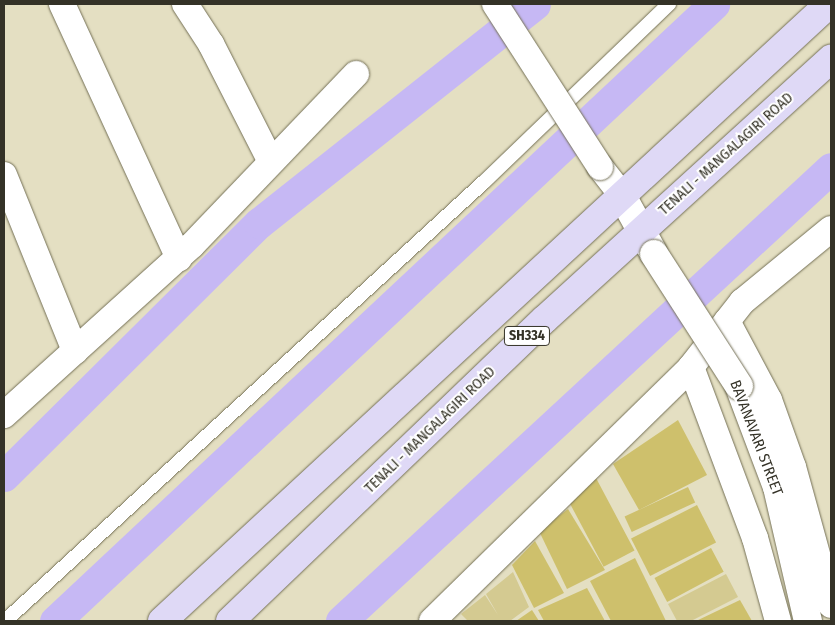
<!DOCTYPE html>
<style>
body{margin:0}
#map{position:relative;width:835px;height:625px;overflow:hidden;background:#e4dfc2;font-family:"Fira Sans Condensed",sans-serif}
div>[style]{position:absolute}
.green>*{inset:0;background:#d4ca91}
.canal>*{height:31px;margin:-15.5px;padding:0 15.5px;transform-origin:15.5px;border-radius:15.5px;background:#c6b8f4}
.building>*{inset:0;background:#cec06c;transform-origin:0 0}
.roads{filter:drop-shadow(0 0 1px #747056) drop-shadow(0 0 1px #747056)}
.service>*{height:14px;margin:-7px;padding:0 7px;transform-origin:7px;border-radius:7px;background:#fff}
.minor>*{height:26px;margin:-13px;padding:0 13px;transform-origin:13px;border-radius:13px;background:#fff}
.secondary>*{height:28px;margin:-14px;padding:0 14px;transform-origin:14px;border-radius:14px;background:#fff}
.primary>*{height:28px;margin:-14px;padding:0 14px;transform-origin:14px;border-radius:14px;background:#dfd9f6}
.bridges{filter:drop-shadow(0 0 1px #747056) drop-shadow(0 0 1px #747056)}
.minor-bridge>*{height:26px;margin:-13px;padding:0 13px;transform-origin:13px;border-radius:13px;background:#fff}
.secondary-bridge>*{height:28px;margin:-14px;padding:0 14px;transform-origin:14px;border-radius:14px;background:#fff}
span{translate:-50% -50%;white-space:nowrap;text-align:center;line-height:1.15;-webkit-text-stroke:4px #fff;paint-order:stroke}
.shield-label span{padding:1px 4px;background:#fff;border:1px solid;border-radius:4px;-webkit-text-stroke-width:0}
.shield-label{font-size:14px;color:#343227;font-weight:700}
.street-label{font-size:15px;color:#343227}
.frame{position:absolute;inset:0;border:5px solid #343227;pointer-events:none}
</style>
<div id="map">
<div class="green">
<i style="clip-path:polygon(513px 572px,529px 607px,510px 621px,468px 621px,461px 614px,485px 595px,498px 615px,486px 594px)"></i>
<i style="clip-path:polygon(726px 574px,738px 597px,691px 621px,677px 621px,668px 604px)"></i>
</div>
<div class="canal">
<i style="left:4px;top:476px;width:359px;rotate:-44.8deg"></i>
<i style="left:259px;top:223px;width:352px;rotate:-38.4deg"></i>
<i style="left:55px;top:621px;width:903px;rotate:-43.11deg"></i>
<i style="left:341px;top:621px;width:667px;rotate:-42.75deg"></i>
</div>
<div class="building">
<i style="clip-path:polygon(678px 420px,707px 475px,639px 510px,613px 464px)"></i>
<i style="left:596px;top:478px;width:82px;height:35px;rotate:62deg"></i>
<i style="left:688px;top:487px;width:17px;height:70px;rotate:65deg"></i>
<i style="left:697px;top:505px;width:42px;height:74px;rotate:63deg"></i>
<i style="clip-path:polygon(568px 509px,605px 570px,567px 589px,539px 531px)"></i>
<i style="clip-path:polygon(535px 541px,564px 593px,534px 608px,512px 565px)"></i>
<i style="left:711px;top:548px;width:27px;height:64px;rotate:62deg"></i>
<i style="clip-path:polygon(635px 558px,666px 621px,611px 621px,590px 581px)"></i>
<i style="clip-path:polygon(587px 588px,605px 621px,544px 621px,538px 610px)"></i>
<i style="clip-path:polygon(740px 600px,752px 621px,696px 621px)"></i>
<i style="clip-path:polygon(532px 610px,539px 621px,516px 621px)"></i>
</div>
<div class="roads">
<div class="service">
<i style="left:5px;top:621px;width:650px;rotate:-42.51deg"></i>
<i style="left:484px;top:182px;width:257px;rotate:-43.9deg"></i>
</div>
<div class="minor">
<i style="left:62px;top:4px;width:280px;rotate:65.3deg"></i>
<i style="left:185px;top:4px;width:48px;rotate:57deg"></i>
<i style="left:211px;top:44px;width:130px;rotate:63deg"></i>
<i style="left:600px;top:167px;width:34px;rotate:52deg"></i>
<i style="left:4px;top:175px;width:190px;rotate:68deg"></i>
<i style="left:727px;top:321px;width:89px;rotate:62deg"></i>
<i style="left:769px;top:400px;width:71px;rotate:70.3deg"></i>
<i style="left:793px;top:467px;width:143px;rotate:74.6deg"></i>
<i style="left:691px;top:367px;width:183px;rotate:69.5deg"></i>
<i style="left:755px;top:538px;width:86px;rotate:74.5deg"></i>
<i style="left:4px;top:415px;width:253px;rotate:-42.1deg"></i>
<i style="left:192px;top:245px;width:237px;rotate:-46.2deg"></i>
<i style="left:432px;top:621px;width:363px;rotate:-44.4deg"></i>
<i style="left:691px;top:367px;width:83px;rotate:-51.9deg"></i>
<i style="left:742px;top:302px;width:115px;rotate:-39.4deg"></i>
</div>
<div class="secondary">
<i style="left:621px;top:194px;width:66px;rotate:61.1deg"></i>
<i style="left:739px;top:386px;width:108px;rotate:69.4deg"></i>
<i style="left:777px;top:487px;width:138px;rotate:77deg"></i>
</div>
<div class="primary">
<i style="left:162px;top:621px;width:909px;rotate:-42.77deg"></i>
<i style="left:230px;top:621px;width:436px;rotate:-43.8deg"></i>
<i style="left:545px;top:319px;width:387px;rotate:-42.3deg"></i>
</div>
</div>
<div class="bridges">
<div class="minor-bridge">
<i style="left:495px;top:4px;width:194px;rotate:57.2deg"></i>
</div>
<div class="secondary-bridge">
<i style="left:654px;top:254px;width:157px;rotate:57.2deg"></i>
</div>
</div>
<div class="shield-label">
<span style="left:527px;top:336px">SH334</span>
</div>
<div class="street-label">
<span style="left:726px;top:154px;rotate:-42deg">TENALI - MANGALAGIRI ROAD</span>
<span style="left:430px;top:430px;rotate:-44deg">TENALI - MANGALAGIRI ROAD</span>
<span style="left:756px;top:438px;rotate:69deg">BAVANAVARI STREET</span>
</div>
<div class="frame"></div>
</div>
